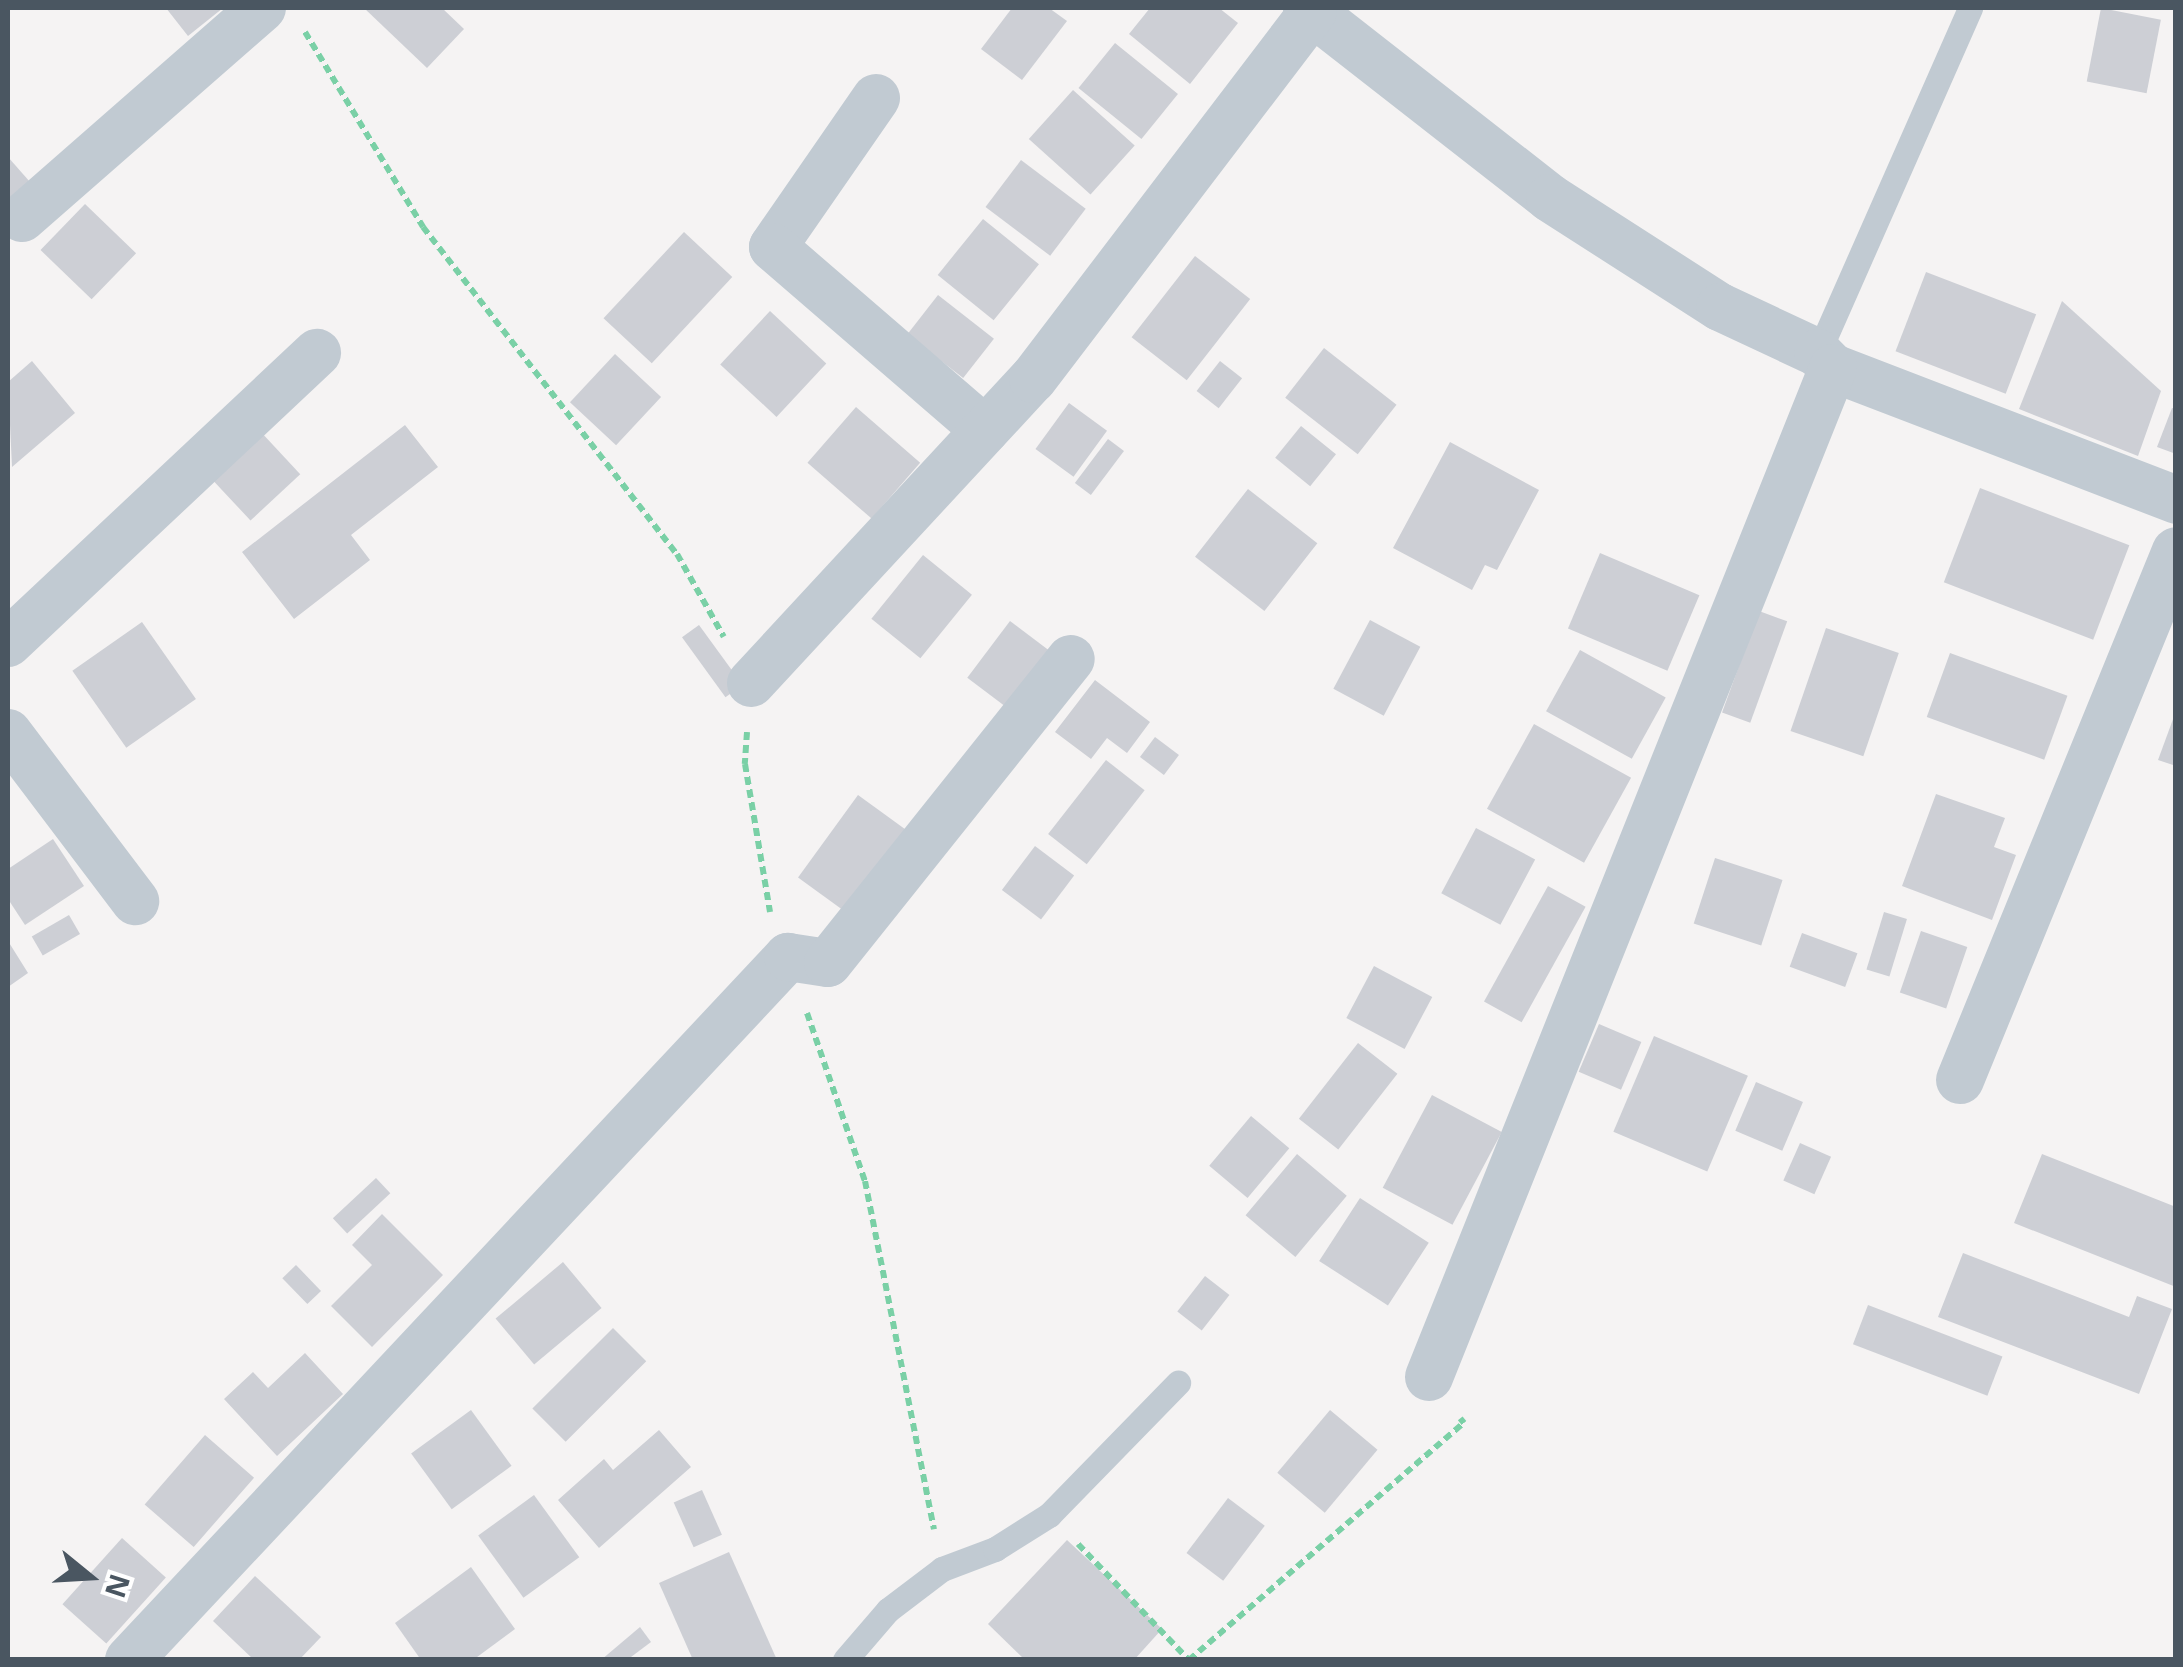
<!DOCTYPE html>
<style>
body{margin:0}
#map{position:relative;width:2183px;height:1667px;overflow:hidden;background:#f5f3f3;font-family:"Noto Sans",sans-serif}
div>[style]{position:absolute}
.building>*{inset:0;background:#cdcfd5;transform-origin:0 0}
.path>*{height:6px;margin-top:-3px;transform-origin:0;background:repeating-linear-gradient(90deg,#7ad0a6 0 8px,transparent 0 13px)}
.lane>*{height:25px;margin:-12.5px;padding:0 12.5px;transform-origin:12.5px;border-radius:12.5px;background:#c1cad2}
.street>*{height:48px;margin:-24px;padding:0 24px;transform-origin:24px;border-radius:24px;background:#c1cad2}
span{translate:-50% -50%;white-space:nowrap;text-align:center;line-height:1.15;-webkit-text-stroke:8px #fff;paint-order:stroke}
.frame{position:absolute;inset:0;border:10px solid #4a5661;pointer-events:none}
.north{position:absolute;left:40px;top:1527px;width:100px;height:100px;-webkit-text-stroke:8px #fff;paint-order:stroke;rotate:108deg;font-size:28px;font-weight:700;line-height:40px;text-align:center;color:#4a5661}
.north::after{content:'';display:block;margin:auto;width:35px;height:45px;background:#4a5661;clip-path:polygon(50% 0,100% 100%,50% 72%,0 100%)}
</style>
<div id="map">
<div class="building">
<i style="clip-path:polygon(166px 8px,223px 8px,188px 36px)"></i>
<i style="clip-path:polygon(364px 8px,442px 8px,464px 29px,427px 68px)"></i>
<i style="clip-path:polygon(1012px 8px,1049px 8px,1067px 21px,1022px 80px,981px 49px)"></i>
<i style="clip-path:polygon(1150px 8px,1219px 8px,1238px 23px,1190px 84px,1129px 34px)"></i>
<i style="left:2101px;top:8px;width:61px;height:75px;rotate:11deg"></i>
<i style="left:1115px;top:43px;width:81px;height:58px;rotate:39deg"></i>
<i style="left:1073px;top:90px;width:83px;height:66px;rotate:42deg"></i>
<i style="clip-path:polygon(8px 157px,30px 182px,8px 203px)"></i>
<i style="left:1021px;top:160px;width:81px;height:59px;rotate:37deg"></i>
<i style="left:85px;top:204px;width:71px;height:64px;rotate:44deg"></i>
<i style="left:983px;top:219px;width:72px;height:72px;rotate:39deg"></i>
<i style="left:684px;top:232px;width:66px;height:118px;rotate:43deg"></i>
<i style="left:1195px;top:256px;width:70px;height:103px;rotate:38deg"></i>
<i style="left:1926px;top:272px;width:118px;height:85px;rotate:21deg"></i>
<i style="left:938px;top:295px;width:71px;height:50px;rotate:38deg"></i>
<i style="clip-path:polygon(2062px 301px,2161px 391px,2138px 456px,2019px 409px)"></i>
<i style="left:770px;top:311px;width:77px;height:73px;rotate:43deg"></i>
<i style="left:1324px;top:348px;width:92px;height:63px;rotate:38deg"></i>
<i style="left:615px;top:354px;width:63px;height:66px;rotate:43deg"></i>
<i style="clip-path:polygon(32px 361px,75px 413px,12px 467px,8px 382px)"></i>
<i style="left:1220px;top:361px;width:28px;height:38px;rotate:38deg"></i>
<i style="left:1069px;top:403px;width:47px;height:57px;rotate:36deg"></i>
<i style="left:856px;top:407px;width:85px;height:74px;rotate:41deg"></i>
<i style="clip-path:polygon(2172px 408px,2176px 409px,2176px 454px,2157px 447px)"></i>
<i style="clip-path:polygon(405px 425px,438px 467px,351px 535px,370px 560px,294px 619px,242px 552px)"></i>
<i style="left:1301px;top:426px;width:45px;height:41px;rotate:39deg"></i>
<i style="left:260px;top:431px;width:59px;height:68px;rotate:47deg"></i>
<i style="left:1108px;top:439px;width:20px;height:55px;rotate:37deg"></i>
<i style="clip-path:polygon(1450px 442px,1539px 490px,1497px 570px,1485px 565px,1472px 590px,1393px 548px)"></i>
<i style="left:1980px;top:488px;width:160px;height:101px;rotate:21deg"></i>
<i style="left:1248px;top:489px;width:88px;height:86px;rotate:38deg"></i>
<i style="left:1600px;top:553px;width:108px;height:82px;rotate:23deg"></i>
<i style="left:923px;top:555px;width:63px;height:82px;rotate:39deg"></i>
<i style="left:1759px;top:611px;width:30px;height:108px;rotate:20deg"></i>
<i style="left:1370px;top:620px;width:57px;height:78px;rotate:28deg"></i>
<i style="left:1010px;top:621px;width:49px;height:71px;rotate:37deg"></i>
<i style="left:142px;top:622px;width:94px;height:85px;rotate:55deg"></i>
<i style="left:699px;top:625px;width:74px;height:21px;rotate:54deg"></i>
<i style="left:1826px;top:628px;width:77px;height:109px;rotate:19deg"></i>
<i style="left:1580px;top:650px;width:98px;height:70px;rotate:29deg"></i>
<i style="left:1950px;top:653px;width:125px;height:68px;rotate:20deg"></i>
<i style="clip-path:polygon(1095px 680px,1150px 722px,1127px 753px,1107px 738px,1091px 759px,1055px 732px)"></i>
<i style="clip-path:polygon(2176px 711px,2176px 766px,2158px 760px)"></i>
<i style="left:1534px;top:724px;width:111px;height:97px;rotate:29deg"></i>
<i style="left:1155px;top:737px;width:30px;height:25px;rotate:37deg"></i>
<i style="left:1106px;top:760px;width:49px;height:94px;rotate:38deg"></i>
<i style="clip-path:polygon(1936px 794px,2005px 818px,1994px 847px,2016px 855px,1992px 920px,1902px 886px)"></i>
<i style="left:858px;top:795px;width:66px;height:102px;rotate:36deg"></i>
<i style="left:1476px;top:828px;width:67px;height:74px;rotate:28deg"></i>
<i style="clip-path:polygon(53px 839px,84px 886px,25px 925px,8px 899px,8px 869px)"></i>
<i style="left:1035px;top:846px;width:49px;height:55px;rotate:37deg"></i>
<i style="left:1715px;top:858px;width:71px;height:69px;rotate:18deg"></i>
<i style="left:1548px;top:886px;width:43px;height:132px;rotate:29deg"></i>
<i style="left:1884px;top:912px;width:24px;height:60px;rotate:17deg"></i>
<i style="left:69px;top:915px;width:22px;height:43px;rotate:60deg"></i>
<i style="left:1921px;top:931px;width:49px;height:65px;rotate:19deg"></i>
<i style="left:1802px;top:933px;width:59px;height:36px;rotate:20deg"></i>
<i style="clip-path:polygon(8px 941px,28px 973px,8px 987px)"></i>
<i style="left:1374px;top:966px;width:66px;height:59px;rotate:28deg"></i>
<i style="left:1599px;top:1024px;width:46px;height:52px;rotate:23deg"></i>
<i style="left:1654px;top:1036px;width:102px;height:104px;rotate:23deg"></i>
<i style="left:1358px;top:1043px;width:50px;height:96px;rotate:38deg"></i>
<i style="left:1756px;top:1082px;width:51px;height:53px;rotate:23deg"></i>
<i style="left:1432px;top:1095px;width:79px;height:105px;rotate:28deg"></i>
<i style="left:1251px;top:1116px;width:50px;height:65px;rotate:40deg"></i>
<i style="left:1800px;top:1143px;width:34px;height:41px;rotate:24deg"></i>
<i style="left:1297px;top:1154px;width:65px;height:80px;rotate:40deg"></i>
<i style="clip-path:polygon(2042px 1154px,2176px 1207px,2176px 1287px,2014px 1223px)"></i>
<i style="left:376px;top:1178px;width:21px;height:59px;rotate:47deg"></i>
<i style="left:1360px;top:1198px;width:82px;height:75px;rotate:33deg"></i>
<i style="clip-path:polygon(382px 1214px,443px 1275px,372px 1347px,331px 1306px,372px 1265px,352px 1245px)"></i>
<i style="clip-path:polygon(1963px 1253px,2129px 1317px,2137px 1296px,2172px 1309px,2139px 1394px,1938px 1317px)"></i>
<i style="left:563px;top:1262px;width:60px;height:88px;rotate:50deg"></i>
<i style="left:296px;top:1265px;width:36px;height:19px;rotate:46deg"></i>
<i style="left:1205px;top:1276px;width:31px;height:45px;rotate:38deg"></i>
<i style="left:1868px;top:1305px;width:144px;height:42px;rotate:21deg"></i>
<i style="left:613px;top:1328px;width:47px;height:114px;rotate:45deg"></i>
<i style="clip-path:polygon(305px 1353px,343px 1394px,277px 1456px,224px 1399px,253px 1372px,268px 1388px)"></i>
<i style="left:471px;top:1410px;width:69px;height:74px;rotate:54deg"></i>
<i style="left:1330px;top:1410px;width:62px;height:82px;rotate:40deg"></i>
<i style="clip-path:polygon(659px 1430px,691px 1467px,599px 1548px,558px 1500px,604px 1459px,613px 1470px)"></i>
<i style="left:205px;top:1435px;width:65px;height:92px;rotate:41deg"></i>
<i style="left:702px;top:1490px;width:49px;height:31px;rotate:66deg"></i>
<i style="left:534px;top:1495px;width:77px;height:69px;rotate:54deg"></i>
<i style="left:1228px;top:1498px;width:46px;height:69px;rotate:37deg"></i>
<i style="left:122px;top:1538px;width:59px;height:89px;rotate:42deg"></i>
<i style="clip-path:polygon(1067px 1540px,1162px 1629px,1134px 1660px,1025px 1660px,988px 1624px)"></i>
<i style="clip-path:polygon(729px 1552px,777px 1660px,693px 1660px,659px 1583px)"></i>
<i style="clip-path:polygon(471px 1567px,515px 1629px,473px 1660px,421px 1660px,395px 1623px)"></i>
<i style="clip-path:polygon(255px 1576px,321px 1637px,299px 1660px,254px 1660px,213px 1621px)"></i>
<i style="clip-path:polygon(640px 1627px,651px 1642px,627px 1660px,601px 1660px)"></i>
</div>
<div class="path">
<i style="left:305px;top:32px;width:228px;rotate:58.8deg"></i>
<i style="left:423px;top:227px;width:414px;rotate:52.2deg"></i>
<i style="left:677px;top:554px;width:95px;rotate:60.5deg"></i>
<i style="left:747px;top:732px;width:32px;rotate:94deg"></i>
<i style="left:745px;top:764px;width:150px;rotate:80.4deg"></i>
<i style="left:807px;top:1013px;width:178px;rotate:71deg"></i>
<i style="left:865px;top:1181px;width:355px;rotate:78.8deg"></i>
<i style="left:1078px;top:1544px;width:161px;rotate:46.3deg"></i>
<i style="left:1189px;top:1660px;width:363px;rotate:-40.8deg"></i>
<i style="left:1464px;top:1423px;width:6px;rotate:-129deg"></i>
</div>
<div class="lane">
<i style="left:1818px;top:353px;width:377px;rotate:-66.2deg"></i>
<i style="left:845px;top:1660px;width:66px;rotate:-49.3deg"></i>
<i style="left:888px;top:1610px;width:68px;rotate:-37.2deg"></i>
<i style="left:942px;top:1569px;width:57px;rotate:-20.7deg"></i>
<i style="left:995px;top:1549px;width:64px;rotate:-32.2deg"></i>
<i style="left:1049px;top:1515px;width:185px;rotate:-45.7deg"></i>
</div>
<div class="street">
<i style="left:1307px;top:8px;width:308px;rotate:38deg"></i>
<i style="left:1550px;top:198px;width:202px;rotate:32.7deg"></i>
<i style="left:1720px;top:307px;width:108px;rotate:25.1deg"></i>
<i style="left:1818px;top:353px;width:21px;rotate:45deg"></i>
<i style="left:1833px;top:368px;width:368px;rotate:21deg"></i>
<i style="left:876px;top:98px;width:181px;rotate:124.7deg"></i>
<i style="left:773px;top:247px;width:280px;rotate:40.8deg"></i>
<i style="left:22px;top:218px;width:319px;rotate:-41.2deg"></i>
<i style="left:8px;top:643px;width:424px;rotate:-43.2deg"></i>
<i style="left:751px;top:683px;width:415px;rotate:-47.2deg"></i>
<i style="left:1033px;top:379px;width:462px;rotate:-52.7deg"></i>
<i style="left:8px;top:733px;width:211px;rotate:52.9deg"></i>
<i style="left:1960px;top:1080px;width:571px;rotate:-67.79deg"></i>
<i style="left:1429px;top:1377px;width:1087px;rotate:-68.18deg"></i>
<i style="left:129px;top:1660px;width:964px;rotate:-46.85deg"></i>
<i style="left:788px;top:957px;width:40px;rotate:8.5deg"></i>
<i style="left:828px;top:963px;width:389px;rotate:-51.4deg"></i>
</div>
<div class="frame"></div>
<div class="north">N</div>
</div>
